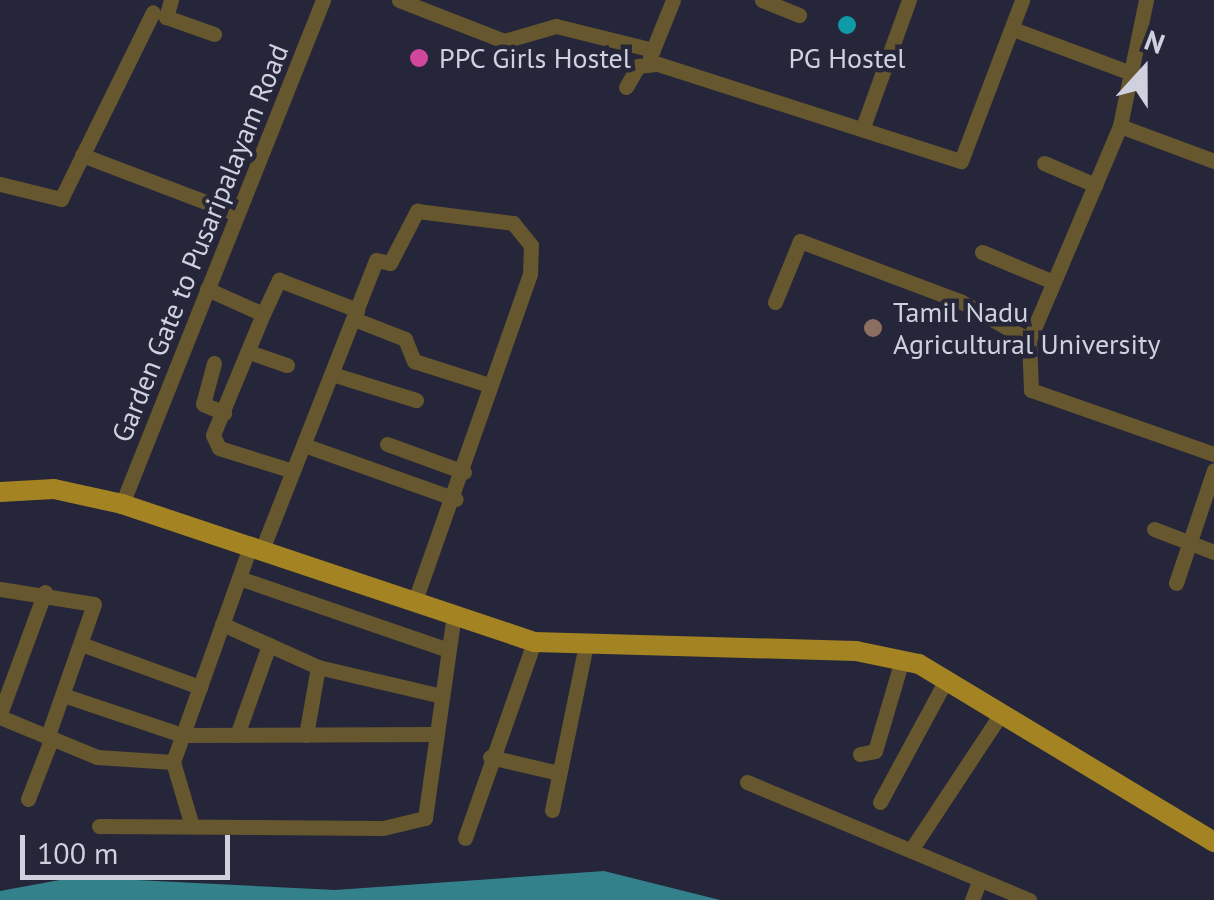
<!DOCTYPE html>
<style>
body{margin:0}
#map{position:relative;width:1214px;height:900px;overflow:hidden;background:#25263a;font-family:"PT Sans",sans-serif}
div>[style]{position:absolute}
.water>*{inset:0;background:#33828b}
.minor>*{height:15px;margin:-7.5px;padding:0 7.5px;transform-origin:7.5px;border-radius:7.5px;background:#66572e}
.major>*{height:20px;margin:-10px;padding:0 10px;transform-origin:10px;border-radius:10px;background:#a38322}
.dots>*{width:28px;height:28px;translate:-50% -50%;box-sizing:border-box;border:5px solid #25263a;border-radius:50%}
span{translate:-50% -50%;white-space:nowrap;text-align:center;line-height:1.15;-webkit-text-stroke:9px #25263a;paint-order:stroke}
.poi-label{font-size:28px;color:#cfd1de}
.left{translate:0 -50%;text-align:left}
.street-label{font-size:28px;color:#cfd1de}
.north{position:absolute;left:1094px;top:20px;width:100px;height:100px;-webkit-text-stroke:8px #25263a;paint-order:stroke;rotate:21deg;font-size:28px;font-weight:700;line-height:40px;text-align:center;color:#cfd1de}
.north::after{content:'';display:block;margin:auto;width:35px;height:45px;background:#cfd1de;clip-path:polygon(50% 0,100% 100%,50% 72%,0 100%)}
.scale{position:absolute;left:20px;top:835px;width:210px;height:45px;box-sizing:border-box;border:5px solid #cfd1de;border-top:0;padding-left:12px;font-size:30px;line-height:35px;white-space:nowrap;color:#cfd1de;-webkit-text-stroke:8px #25263a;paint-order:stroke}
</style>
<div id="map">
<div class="water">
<i style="clip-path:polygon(604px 871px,720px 900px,0 900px,0 891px,76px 877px,335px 890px)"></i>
</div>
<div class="minor">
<i style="left:171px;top:0;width:18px;rotate:106deg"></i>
<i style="left:166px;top:17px;width:51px;rotate:19.5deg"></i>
<i style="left:399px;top:0;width:113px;rotate:21.3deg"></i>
<i style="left:504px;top:41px;width:54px;rotate:-16.1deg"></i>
<i style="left:556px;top:26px;width:100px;rotate:13.9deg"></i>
<i style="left:762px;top:0;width:40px;rotate:22deg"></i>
<i style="left:1146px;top:0;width:129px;rotate:101.7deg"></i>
<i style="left:1120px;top:126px;width:233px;rotate:113deg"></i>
<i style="left:1029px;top:340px;width:50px;rotate:87.7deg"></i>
<i style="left:1031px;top:390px;width:194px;rotate:19.3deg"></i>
<i style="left:1013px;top:29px;width:126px;rotate:20.4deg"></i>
<i style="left:650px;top:57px;width:61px;rotate:-68deg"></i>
<i style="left:626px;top:87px;width:24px;rotate:-60deg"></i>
<i style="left:638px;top:66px;width:20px;rotate:-6deg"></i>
<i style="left:658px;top:64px;width:318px;rotate:17.8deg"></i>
<i style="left:961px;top:161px;width:172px;rotate:-69.2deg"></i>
<i style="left:1120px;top:126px;width:100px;rotate:20.4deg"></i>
<i style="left:863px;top:127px;width:135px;rotate:-70.1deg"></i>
<i style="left:82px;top:155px;width:166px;rotate:20.8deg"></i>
<i style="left:1044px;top:163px;width:56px;rotate:23.3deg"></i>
<i style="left:0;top:184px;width:63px;rotate:13.8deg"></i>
<i style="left:61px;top:199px;width:208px;rotate:-63.8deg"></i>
<i style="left:982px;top:252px;width:77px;rotate:22.9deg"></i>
<i style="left:207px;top:289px;width:61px;rotate:24.1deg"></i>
<i style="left:263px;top:314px;width:38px;rotate:-65deg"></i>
<i style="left:279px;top:280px;width:84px;rotate:21deg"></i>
<i style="left:775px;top:302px;width:66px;rotate:-67.7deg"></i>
<i style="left:800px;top:241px;width:171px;rotate:20.6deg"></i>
<i style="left:960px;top:301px;width:79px;rotate:29.5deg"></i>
<i style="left:263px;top:314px;width:131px;rotate:112.5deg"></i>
<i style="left:213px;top:435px;width:14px;rotate:65deg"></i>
<i style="left:219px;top:448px;width:77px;rotate:17.3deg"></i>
<i style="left:354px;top:319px;width:55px;rotate:21.4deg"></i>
<i style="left:405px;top:339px;width:24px;rotate:68deg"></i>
<i style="left:414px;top:361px;width:76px;rotate:17.7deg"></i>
<i style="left:252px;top:353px;width:37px;rotate:19deg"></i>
<i style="left:214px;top:363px;width:42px;rotate:105deg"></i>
<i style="left:203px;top:404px;width:23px;rotate:23deg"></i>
<i style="left:332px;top:374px;width:88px;rotate:17.2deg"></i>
<i style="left:387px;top:444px;width:82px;rotate:20deg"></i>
<i style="left:304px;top:445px;width:161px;rotate:19.6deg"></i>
<i style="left:122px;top:504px;width:543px;rotate:-68.26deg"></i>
<i style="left:1154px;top:529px;width:64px;rotate:21deg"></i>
<i style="left:263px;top:547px;width:308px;rotate:-68.5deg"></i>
<i style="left:376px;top:260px;width:14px;rotate:12deg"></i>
<i style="left:390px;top:263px;width:59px;rotate:-62.6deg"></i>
<i style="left:417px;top:211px;width:97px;rotate:7.1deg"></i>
<i style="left:513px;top:223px;width:28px;rotate:51deg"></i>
<i style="left:531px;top:245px;width:29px;rotate:92deg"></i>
<i style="left:530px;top:274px;width:346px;rotate:109.4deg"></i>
<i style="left:239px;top:578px;width:221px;rotate:19deg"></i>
<i style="left:1176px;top:583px;width:119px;rotate:-71.4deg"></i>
<i style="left:0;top:589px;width:95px;rotate:9.1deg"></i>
<i style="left:94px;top:604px;width:142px;rotate:109.3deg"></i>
<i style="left:222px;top:624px;width:105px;rotate:24.1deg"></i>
<i style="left:318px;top:667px;width:127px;rotate:13.2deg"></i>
<i style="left:81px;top:644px;width:127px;rotate:19.9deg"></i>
<i style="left:63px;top:695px;width:126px;rotate:18.6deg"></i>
<i style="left:182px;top:735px;width:254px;rotate:-0.2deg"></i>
<i style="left:0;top:714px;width:130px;rotate:-69.8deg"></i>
<i style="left:0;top:717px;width:105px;rotate:22.4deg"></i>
<i style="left:97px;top:757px;width:76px;rotate:3.8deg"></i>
<i style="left:173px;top:762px;width:232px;rotate:-70.3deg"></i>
<i style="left:237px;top:735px;width:96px;rotate:-70.4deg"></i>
<i style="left:306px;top:735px;width:69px;rotate:-80deg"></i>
<i style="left:860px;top:754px;width:15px;rotate:-11deg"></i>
<i style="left:875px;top:751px;width:95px;rotate:-73.5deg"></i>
<i style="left:490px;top:757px;width:71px;rotate:13.1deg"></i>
<i style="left:173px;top:762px;width:67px;rotate:73.5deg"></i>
<i style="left:747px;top:782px;width:306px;rotate:22.7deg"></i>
<i style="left:28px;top:799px;width:63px;rotate:-68.7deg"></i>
<i style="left:880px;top:802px;width:141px;rotate:-61.6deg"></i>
<i style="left:552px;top:810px;width:169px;rotate:-78.4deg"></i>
<i style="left:99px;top:826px;width:284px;rotate:0.4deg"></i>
<i style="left:383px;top:828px;width:43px;rotate:-13.4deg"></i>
<i style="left:425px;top:818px;width:207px;rotate:-81.9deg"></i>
<i style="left:465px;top:838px;width:208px;rotate:-70.6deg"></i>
<i style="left:913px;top:847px;width:162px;rotate:-56.6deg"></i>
<i style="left:972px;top:900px;width:22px;rotate:-69deg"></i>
</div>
<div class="major">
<i style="left:0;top:492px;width:54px;rotate:-3.2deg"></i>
<i style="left:54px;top:489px;width:70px;rotate:12.4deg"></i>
<i style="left:122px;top:504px;width:434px;rotate:18.5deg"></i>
<i style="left:534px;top:642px;width:322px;rotate:1.6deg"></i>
<i style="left:856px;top:651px;width:64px;rotate:11.7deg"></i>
<i style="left:919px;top:664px;width:345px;rotate:31.1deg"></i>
</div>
<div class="dots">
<i style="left:847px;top:25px;background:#0f9aa8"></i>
<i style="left:419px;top:58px;background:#d1479c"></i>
<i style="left:873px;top:328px;background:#8d6e63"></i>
</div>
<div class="poi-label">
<span class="left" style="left:439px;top:58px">PPC Girls Hostel</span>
<span style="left:847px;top:58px">PG Hostel</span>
<span class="left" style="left:893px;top:328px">Tamil Nadu<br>Agricultural University</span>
</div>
<div class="street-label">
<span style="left:200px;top:243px;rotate:-68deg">Garden Gate to Pusaripalayam Road</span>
</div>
<div class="north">N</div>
<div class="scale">100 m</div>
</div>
